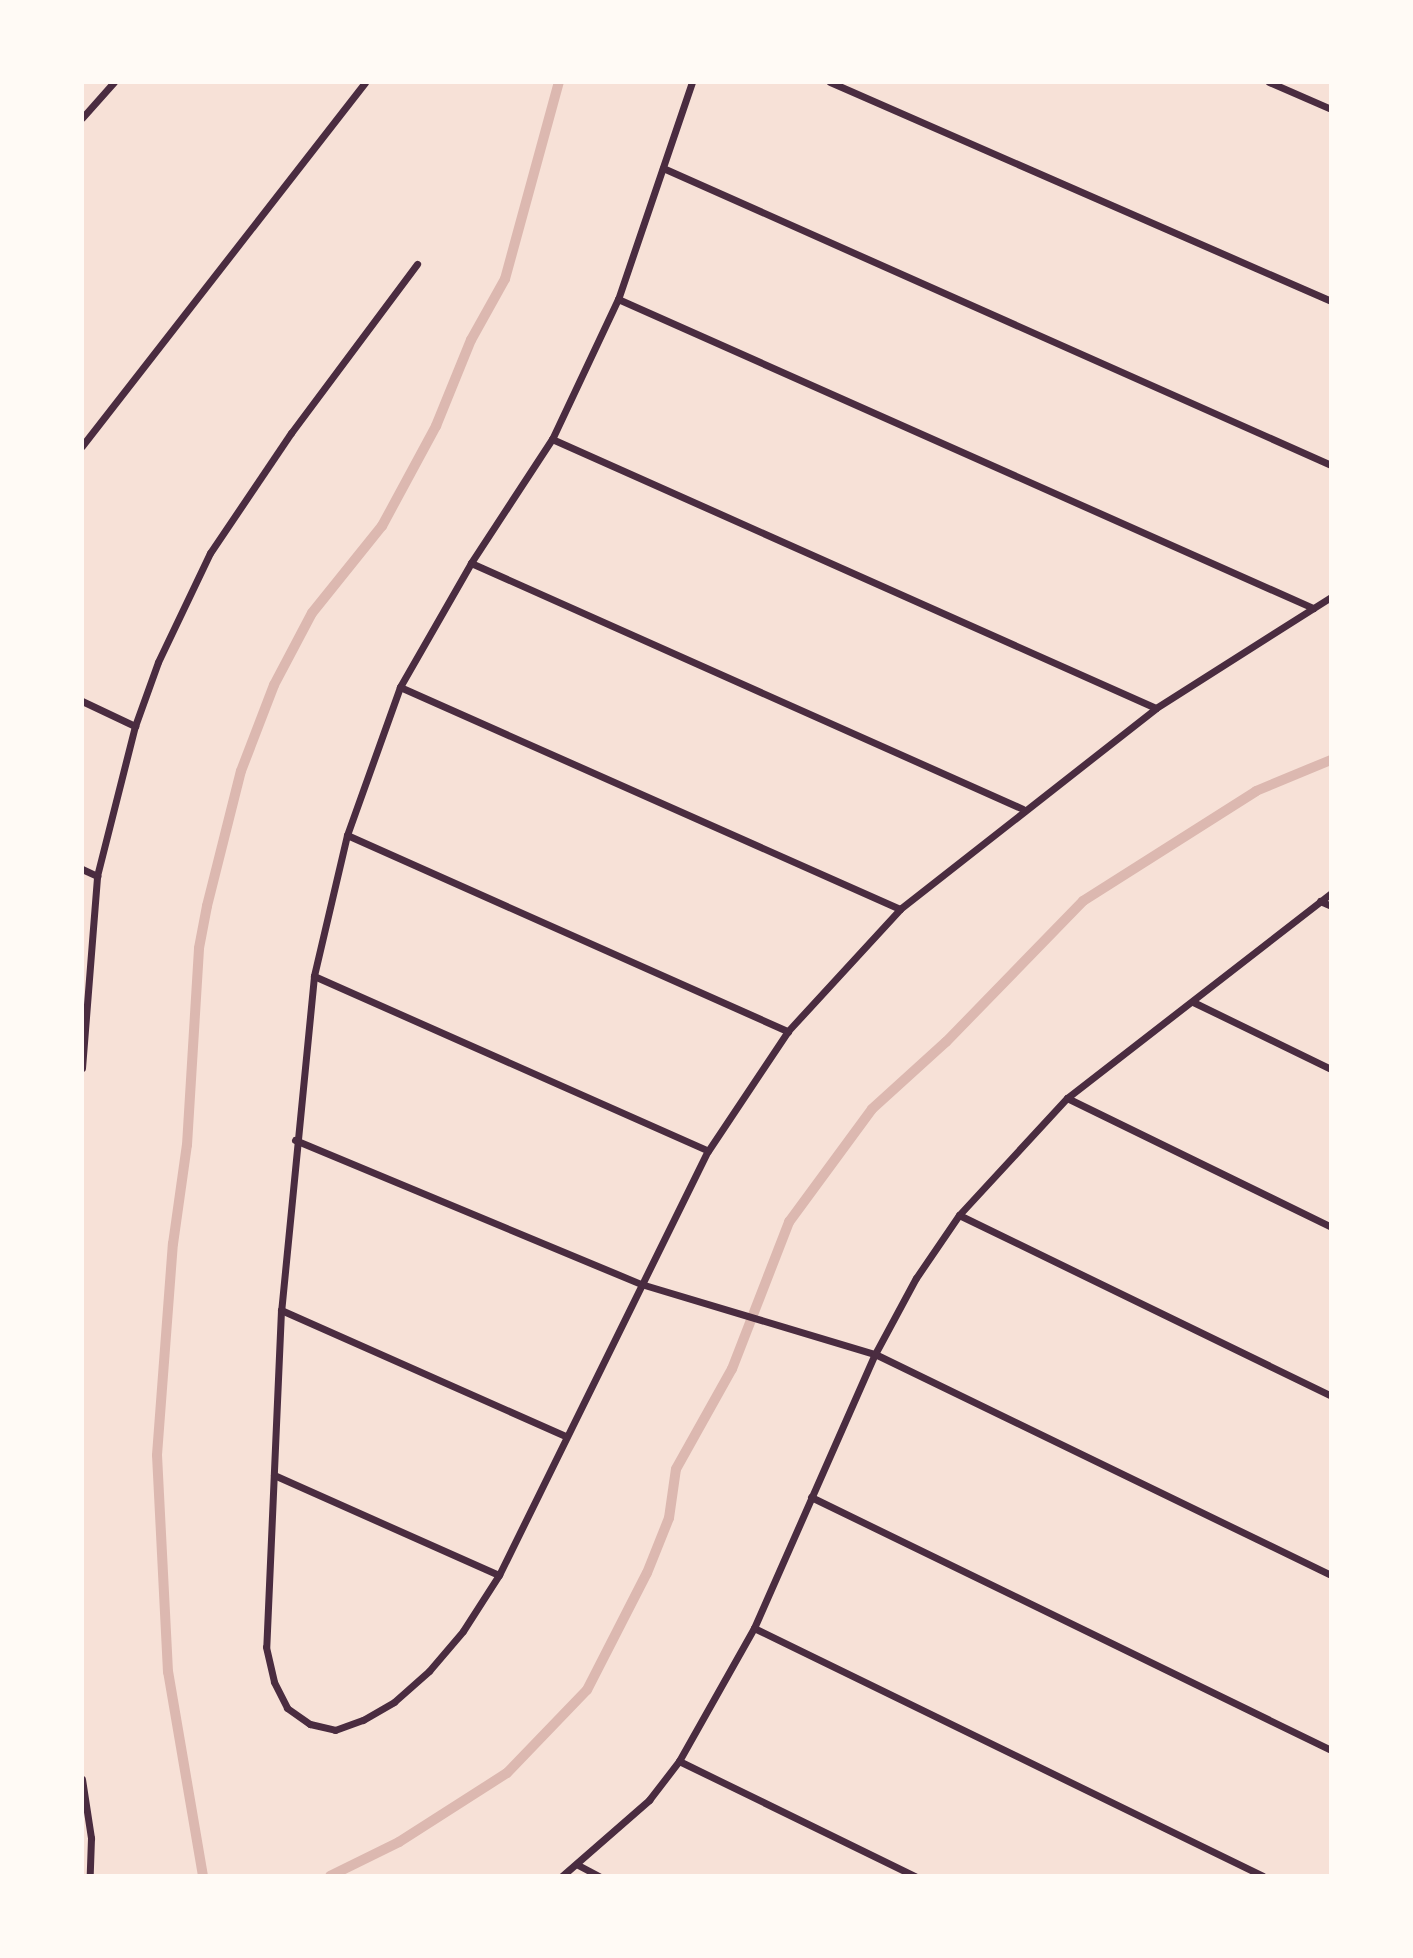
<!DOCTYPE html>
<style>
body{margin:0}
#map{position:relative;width:1413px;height:1958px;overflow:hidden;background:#f7e1d7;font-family:Overpass,sans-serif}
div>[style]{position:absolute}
.stream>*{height:10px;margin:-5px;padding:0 5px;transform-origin:5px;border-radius:5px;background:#dcb8b0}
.minor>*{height:7px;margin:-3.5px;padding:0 3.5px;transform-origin:3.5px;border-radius:3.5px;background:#4a2c40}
span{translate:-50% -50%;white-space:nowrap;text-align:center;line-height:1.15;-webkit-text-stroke:6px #fffaf5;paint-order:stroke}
.frame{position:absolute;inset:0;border:84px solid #fffaf5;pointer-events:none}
</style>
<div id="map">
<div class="stream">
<i style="left:203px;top:1876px;width:207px;rotate:-99.7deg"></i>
<i style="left:168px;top:1672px;width:217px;rotate:-92.9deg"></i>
<i style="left:157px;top:1455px;width:212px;rotate:-85.7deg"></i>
<i style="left:173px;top:1244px;width:100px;rotate:-82deg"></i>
<i style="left:187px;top:1145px;width:197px;rotate:-86.5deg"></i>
<i style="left:199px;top:948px;width:43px;rotate:-79.2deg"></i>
<i style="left:207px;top:906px;width:139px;rotate:-75.9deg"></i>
<i style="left:241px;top:771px;width:92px;rotate:-69deg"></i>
<i style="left:274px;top:685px;width:81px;rotate:-62.2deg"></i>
<i style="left:312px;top:613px;width:112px;rotate:-51.2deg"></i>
<i style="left:382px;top:526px;width:114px;rotate:-61.6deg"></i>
<i style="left:436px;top:426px;width:93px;rotate:-67.9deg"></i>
<i style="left:471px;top:340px;width:70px;rotate:-60.9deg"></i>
<i style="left:505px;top:279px;width:204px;rotate:-74.7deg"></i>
<i style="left:330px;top:1876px;width:77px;rotate:-26.2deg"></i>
<i style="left:399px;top:1842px;width:128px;rotate:-32.6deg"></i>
<i style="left:507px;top:1773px;width:115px;rotate:-46.1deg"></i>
<i style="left:587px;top:1690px;width:131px;rotate:-62.9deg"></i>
<i style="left:647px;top:1573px;width:59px;rotate:-68.2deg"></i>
<i style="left:669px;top:1518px;width:49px;rotate:-81.9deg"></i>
<i style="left:676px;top:1469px;width:115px;rotate:-60.8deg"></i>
<i style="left:732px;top:1369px;width:158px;rotate:-68.8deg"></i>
<i style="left:789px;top:1222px;width:140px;rotate:-53.7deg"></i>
<i style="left:872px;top:1109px;width:100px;rotate:-42.2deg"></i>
<i style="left:946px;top:1042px;width:197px;rotate:-45.8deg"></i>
<i style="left:1083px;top:901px;width:205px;rotate:-32.4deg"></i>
<i style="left:1256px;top:791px;width:81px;rotate:-22.5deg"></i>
</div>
<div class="minor">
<i style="left:692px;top:82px;width:229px;rotate:108.8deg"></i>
<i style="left:618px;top:299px;width:155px;rotate:115.2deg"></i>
<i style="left:552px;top:439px;width:148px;rotate:123.2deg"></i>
<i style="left:471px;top:563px;width:143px;rotate:119.8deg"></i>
<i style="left:400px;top:687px;width:157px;rotate:109.7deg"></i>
<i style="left:347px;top:835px;width:145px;rotate:103.2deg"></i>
<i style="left:314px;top:976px;width:336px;rotate:95.6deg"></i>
<i style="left:281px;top:1310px;width:337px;rotate:92.5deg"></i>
<i style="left:266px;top:1647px;width:36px;rotate:77deg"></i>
<i style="left:274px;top:1682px;width:29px;rotate:63deg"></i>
<i style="left:287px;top:1708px;width:28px;rotate:35deg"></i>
<i style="left:310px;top:1724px;width:26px;rotate:13deg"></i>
<i style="left:335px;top:1730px;width:30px;rotate:-20deg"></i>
<i style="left:363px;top:1720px;width:36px;rotate:-30deg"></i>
<i style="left:394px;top:1702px;width:47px;rotate:-41.5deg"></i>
<i style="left:429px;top:1671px;width:52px;rotate:-49.6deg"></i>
<i style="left:463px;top:1631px;width:67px;rotate:-57.3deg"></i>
<i style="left:499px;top:1575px;width:473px;rotate:-63.8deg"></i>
<i style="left:708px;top:1151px;width:144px;rotate:-56.3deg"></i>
<i style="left:788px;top:1031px;width:166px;rotate:-47.4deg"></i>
<i style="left:900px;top:909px;width:325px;rotate:-38.1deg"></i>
<i style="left:1156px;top:708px;width:207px;rotate:-32.4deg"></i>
<i style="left:830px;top:82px;width:547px;rotate:23.61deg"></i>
<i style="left:1269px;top:82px;width:68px;rotate:23.5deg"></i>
<i style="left:82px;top:118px;width:48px;rotate:-48.4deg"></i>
<i style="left:663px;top:168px;width:731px;rotate:23.97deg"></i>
<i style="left:618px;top:299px;width:761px;rotate:23.97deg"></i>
<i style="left:552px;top:439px;width:661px;rotate:24.01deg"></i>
<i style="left:82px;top:446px;width:461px;rotate:-52.1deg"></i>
<i style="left:471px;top:563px;width:604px;rotate:24.02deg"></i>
<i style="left:400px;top:687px;width:547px;rotate:23.94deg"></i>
<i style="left:82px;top:701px;width:59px;rotate:25.3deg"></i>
<i style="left:347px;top:835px;width:483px;rotate:24deg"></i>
<i style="left:82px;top:869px;width:17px;rotate:25deg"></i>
<i style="left:1320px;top:901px;width:12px;rotate:24deg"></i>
<i style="left:314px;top:976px;width:431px;rotate:23.9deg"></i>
<i style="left:1193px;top:1002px;width:153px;rotate:25.9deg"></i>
<i style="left:82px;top:1068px;width:193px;rotate:-85.5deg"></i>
<i style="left:97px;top:876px;width:155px;rotate:-75.8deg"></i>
<i style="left:135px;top:726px;width:68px;rotate:-70.2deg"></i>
<i style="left:158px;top:662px;width:121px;rotate:-64.5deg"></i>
<i style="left:210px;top:553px;width:145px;rotate:-56deg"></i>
<i style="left:291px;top:433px;width:211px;rotate:-53.3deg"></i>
<i style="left:1067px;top:1098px;width:294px;rotate:26deg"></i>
<i style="left:295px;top:1140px;width:375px;rotate:22.6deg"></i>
<i style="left:641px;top:1284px;width:244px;rotate:16.7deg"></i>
<i style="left:875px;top:1354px;width:507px;rotate:25.86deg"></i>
<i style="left:959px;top:1215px;width:414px;rotate:25.9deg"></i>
<i style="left:281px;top:1310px;width:311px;rotate:23.9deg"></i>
<i style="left:274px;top:1475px;width:246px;rotate:24deg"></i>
<i style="left:811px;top:1497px;width:578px;rotate:25.94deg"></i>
<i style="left:754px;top:1628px;width:566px;rotate:25.98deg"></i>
<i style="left:679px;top:1761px;width:263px;rotate:26deg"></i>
<i style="left:82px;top:1779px;width:60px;rotate:81.3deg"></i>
<i style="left:91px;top:1838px;width:38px;rotate:92deg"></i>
<i style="left:578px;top:1865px;width:24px;rotate:28deg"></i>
<i style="left:562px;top:1876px;width:116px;rotate:-41.1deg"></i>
<i style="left:649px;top:1800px;width:49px;rotate:-52.4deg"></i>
<i style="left:679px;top:1761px;width:153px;rotate:-60.6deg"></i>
<i style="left:754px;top:1628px;width:300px;rotate:-66.2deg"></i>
<i style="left:875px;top:1354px;width:86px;rotate:-61.7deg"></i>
<i style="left:916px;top:1278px;width:76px;rotate:-55.7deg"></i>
<i style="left:959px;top:1215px;width:159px;rotate:-47.3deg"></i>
<i style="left:1067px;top:1098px;width:334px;rotate:-37.8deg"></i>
</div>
<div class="frame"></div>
</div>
